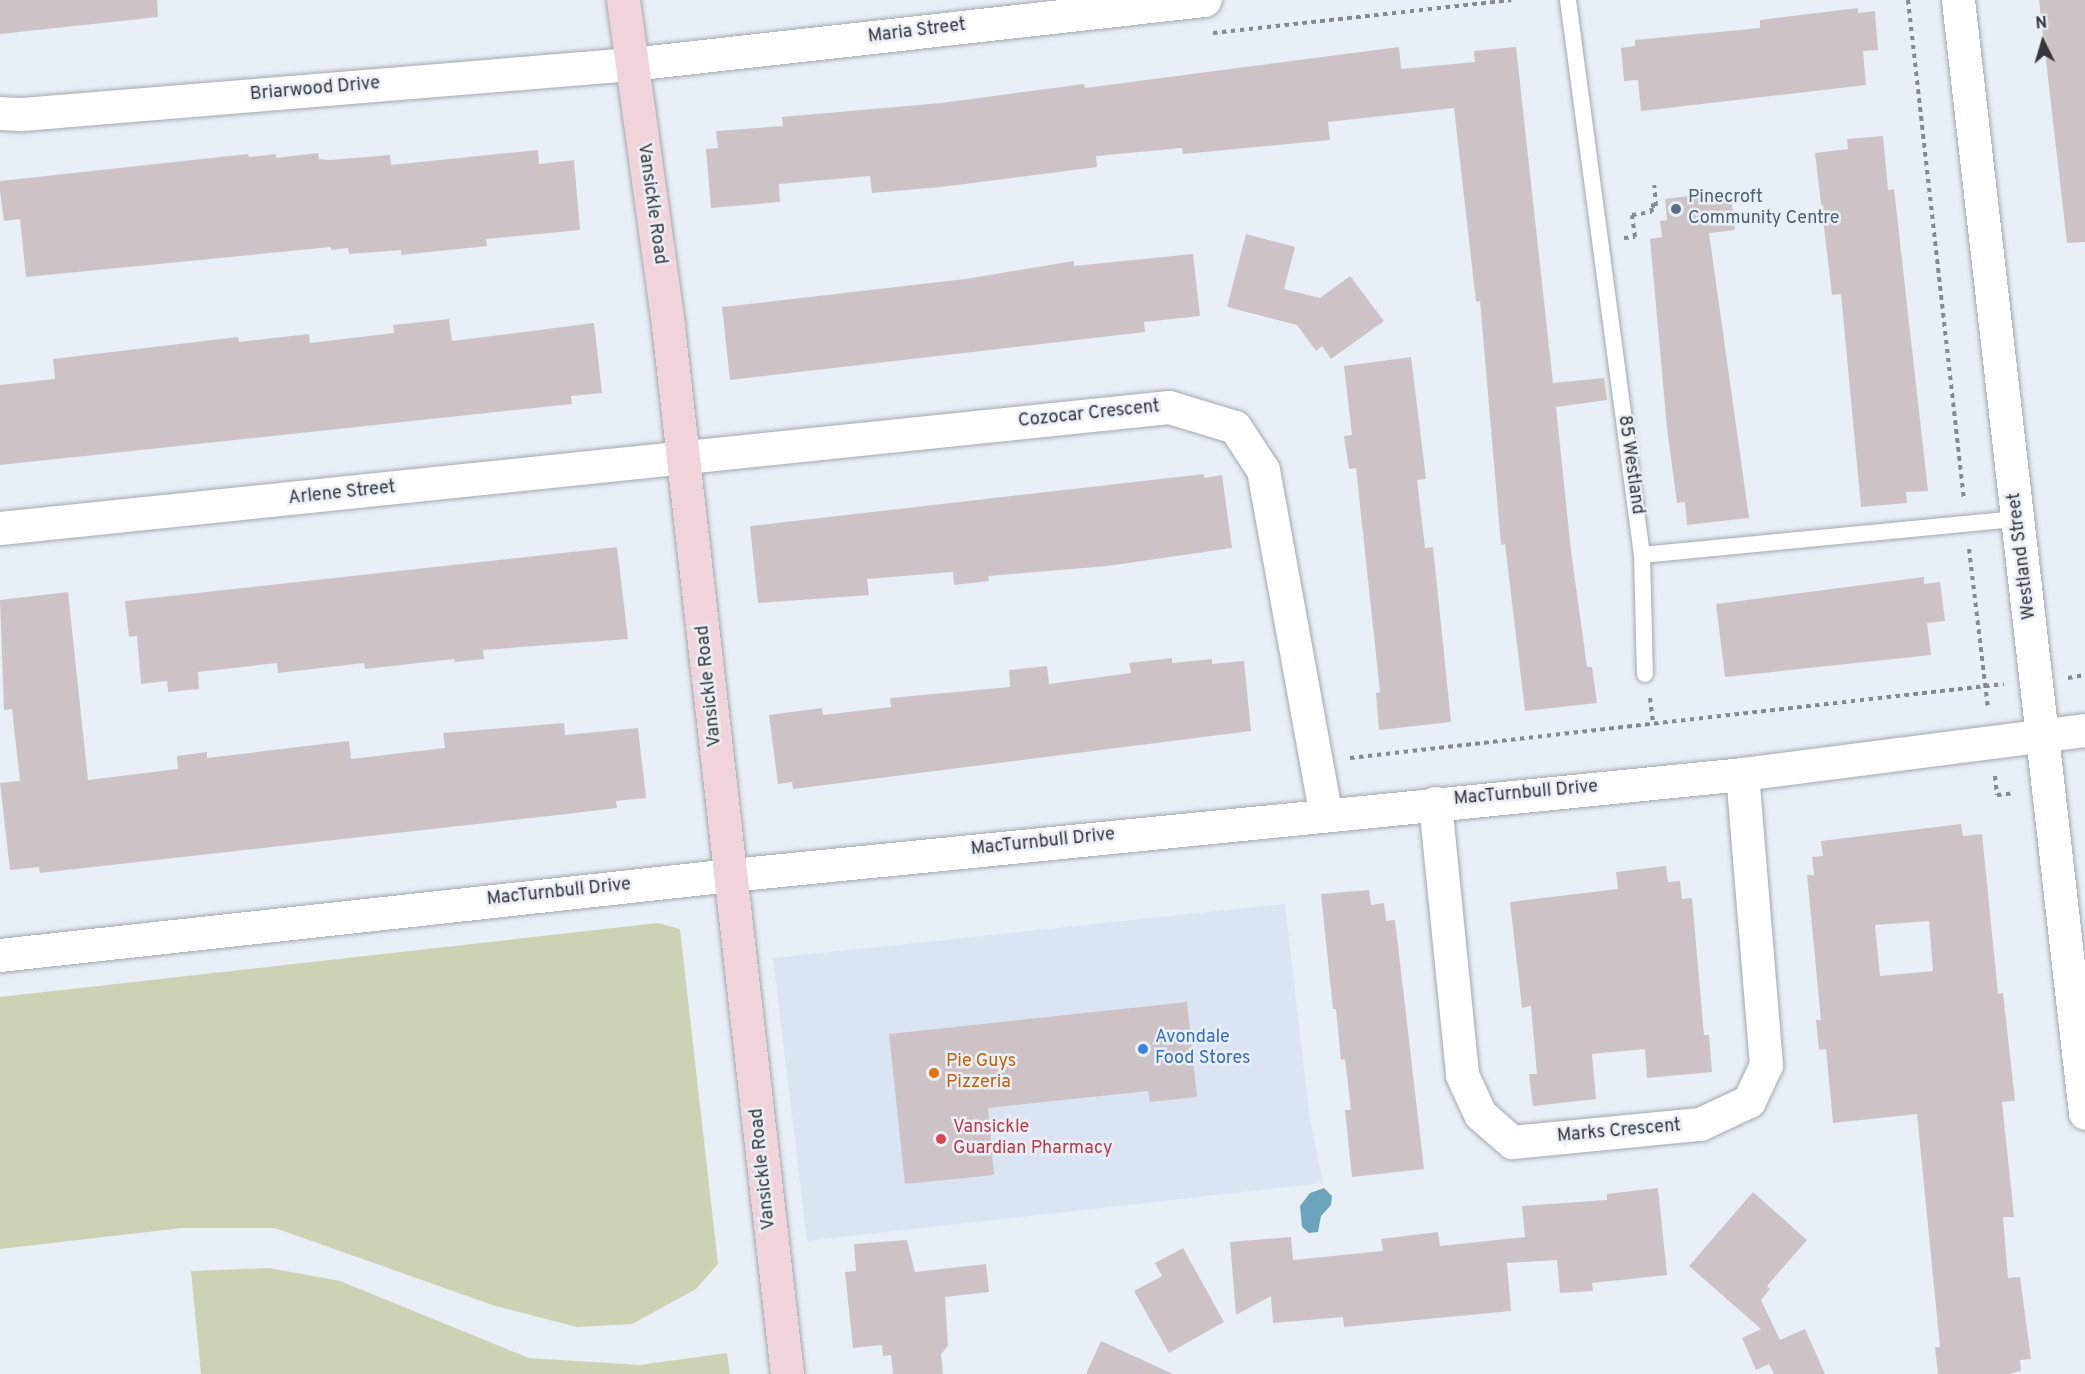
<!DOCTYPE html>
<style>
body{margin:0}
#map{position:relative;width:2085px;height:1374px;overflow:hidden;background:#e9eff7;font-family:Overpass,sans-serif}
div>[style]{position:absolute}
.built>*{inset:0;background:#dbe4f2}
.green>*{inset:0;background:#ccd3b4}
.water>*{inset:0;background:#6ca4bd}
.building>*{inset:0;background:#cdc3c6}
.path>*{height:4px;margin-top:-2px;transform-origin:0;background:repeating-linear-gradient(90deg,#868a8f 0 4.5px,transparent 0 9px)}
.roads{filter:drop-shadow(0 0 2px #a2a8af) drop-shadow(0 0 2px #a2a8af)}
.lane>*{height:16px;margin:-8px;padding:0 8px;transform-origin:8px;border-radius:8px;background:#fff}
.street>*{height:33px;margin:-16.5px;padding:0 16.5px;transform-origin:16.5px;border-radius:16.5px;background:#fff}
.secondary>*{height:33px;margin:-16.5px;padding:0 16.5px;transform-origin:16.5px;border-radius:16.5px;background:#f1d4d9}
.dots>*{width:16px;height:16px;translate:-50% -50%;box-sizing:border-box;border:3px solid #e9eff7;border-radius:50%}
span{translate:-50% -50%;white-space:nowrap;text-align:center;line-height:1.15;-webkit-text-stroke:5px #e9eff7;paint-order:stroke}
.street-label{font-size:18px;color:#343639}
.service-label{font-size:18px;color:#4e5e75}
.left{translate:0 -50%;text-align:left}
.shop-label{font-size:18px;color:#366cbe}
.food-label{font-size:18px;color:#c56008}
.health-label{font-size:18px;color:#be3a42}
.north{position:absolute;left:2013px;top:12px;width:60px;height:60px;-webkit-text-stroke:4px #e9eff7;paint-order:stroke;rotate:355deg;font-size:16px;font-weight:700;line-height:24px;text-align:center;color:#343639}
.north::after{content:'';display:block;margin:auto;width:21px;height:27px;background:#343639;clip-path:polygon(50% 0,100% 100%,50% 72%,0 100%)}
</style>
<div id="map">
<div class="built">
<i style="clip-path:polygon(1285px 904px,1310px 1120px,1323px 1183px,807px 1241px,773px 958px)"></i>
</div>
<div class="green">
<i style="clip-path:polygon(658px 923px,680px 929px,718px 1264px,696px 1289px,632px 1324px,577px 1327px,495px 1306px,275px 1228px,182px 1228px,0 1249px,0 997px)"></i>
<i style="clip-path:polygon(269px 1268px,340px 1281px,529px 1358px,640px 1365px,727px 1353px,730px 1374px,201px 1374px,191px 1271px)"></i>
</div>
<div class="water">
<i style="clip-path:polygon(1324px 1188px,1332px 1196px,1331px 1205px,1321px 1216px,1318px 1232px,1309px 1233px,1302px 1227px,1300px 1206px,1310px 1193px)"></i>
</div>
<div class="building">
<i style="clip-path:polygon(0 0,157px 0,158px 17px,0 34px)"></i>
<i style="clip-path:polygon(2039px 0,2085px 0,2085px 242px,2067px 243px)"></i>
<i style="clip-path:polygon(1858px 8px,1858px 13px,1875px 11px,1878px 50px,1863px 51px,1866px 85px,1641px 111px,1638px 80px,1624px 81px,1621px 48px,1635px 46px,1635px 40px,1760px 28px,1760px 20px)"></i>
<i style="clip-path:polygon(1399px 47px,1401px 69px,1475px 62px,1474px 51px,1516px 47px,1553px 383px,1604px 378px,1607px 400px,1556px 407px,1571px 551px,1587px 667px,1592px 667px,1597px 703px,1525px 711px,1505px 544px,1501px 545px,1480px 301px,1476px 302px,1454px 108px,1328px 122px,1330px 140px,1183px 154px,1182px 148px,1096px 156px,1097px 167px,941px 187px,872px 193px,870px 176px,779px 184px,780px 202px,711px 208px,706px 149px,718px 148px,716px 131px,783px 126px,782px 117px,941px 103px,1084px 84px,1085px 88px)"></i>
<i style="clip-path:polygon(1883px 136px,1888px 190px,1894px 189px,1928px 491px,1906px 492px,1907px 503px,1861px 507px,1841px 294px,1832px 295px,1815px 153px,1848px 149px,1847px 139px)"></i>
<i style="clip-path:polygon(538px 150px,539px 164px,574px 160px,580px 230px,486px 239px,487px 246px,401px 255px,401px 250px,349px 254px,348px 248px,331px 250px,331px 247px,26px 277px,20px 219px,4px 221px,0 191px,0 181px,248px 154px,249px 157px,276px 154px,276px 158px,318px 153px,319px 159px,330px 160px,390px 155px,391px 165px)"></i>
<i style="clip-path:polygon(1730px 191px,1735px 230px,1709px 233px,1749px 518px,1687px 525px,1685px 502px,1677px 503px,1667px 428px,1650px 239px,1662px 237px,1660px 221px,1667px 220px,1665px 199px)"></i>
<i style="clip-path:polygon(1246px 234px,1295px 247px,1284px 289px,1320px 298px,1350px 276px,1384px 321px,1331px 359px,1322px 346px,1316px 351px,1297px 325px,1227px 307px)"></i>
<i style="clip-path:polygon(1193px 254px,1200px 316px,1144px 322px,1145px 332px,730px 380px,722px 307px,965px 279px,1074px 261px,1074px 266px)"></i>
<i style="clip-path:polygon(449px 319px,452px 341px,594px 323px,602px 393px,571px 396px,572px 404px,0 465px,0 385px,55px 379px,53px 359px,238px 337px,239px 342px,309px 334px,310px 343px,394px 333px,393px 325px)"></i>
<i style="clip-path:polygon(1411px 357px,1426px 479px,1417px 480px,1425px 548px,1433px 547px,1451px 722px,1379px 730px,1376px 693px,1380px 692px,1356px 468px,1349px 469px,1344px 436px,1352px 435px,1344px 366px)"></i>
<i style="clip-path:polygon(1204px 474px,1204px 478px,1222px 475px,1232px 548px,1107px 566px,988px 576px,989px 581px,954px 585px,953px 572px,867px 579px,869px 595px,758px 603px,750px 526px)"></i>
<i style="clip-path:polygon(617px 547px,628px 639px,483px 650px,484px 659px,455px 662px,454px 659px,365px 669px,364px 663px,278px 673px,277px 663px,198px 672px,199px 689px,168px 692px,167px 681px,141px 684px,137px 636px,129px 637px,125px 601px)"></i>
<i style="clip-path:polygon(1924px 577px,1924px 584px,1940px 582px,1945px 621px,1927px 623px,1931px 655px,1725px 677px,1716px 604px)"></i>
<i style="clip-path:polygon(68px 592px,88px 780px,178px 769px,177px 756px,207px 752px,207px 758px,349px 741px,351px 759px,445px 748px,443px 733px,564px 723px,565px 735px,638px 728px,646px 798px,616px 801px,617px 808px,549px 816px,40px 873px,39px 867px,10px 870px,0 783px,20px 781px,12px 709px,4px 710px,0 600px)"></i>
<i style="clip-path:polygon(1172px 658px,1172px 663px,1212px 659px,1212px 664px,1244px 661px,1251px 731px,793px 789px,792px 782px,778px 784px,769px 715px,822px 708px,823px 715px,891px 707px,890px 698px,1010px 687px,1009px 670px,1047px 666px,1049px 684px,1131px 673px,1129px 663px)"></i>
<i style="clip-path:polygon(evenodd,1961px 824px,1963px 836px,1982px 834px,1998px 994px,2003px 993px,2015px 1101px,2002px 1102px,2014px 1217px,2003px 1217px,2008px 1278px,2020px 1277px,2031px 1359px,2020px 1360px,2021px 1371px,2008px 1374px,1938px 1374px,1935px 1347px,1940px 1347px,1917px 1114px,1833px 1123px,1826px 1049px,1819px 1050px,1816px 1020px,1821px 1020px,1807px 875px,1814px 875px,1812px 857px,1823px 856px,1821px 841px,1961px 824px,1929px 921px,1933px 971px,1880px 976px,1875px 925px,1929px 921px)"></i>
<i style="clip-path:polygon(1666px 866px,1668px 882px,1680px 881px,1682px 899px,1692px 898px,1704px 1035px,1709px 1035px,1712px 1072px,1647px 1078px,1645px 1049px,1592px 1054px,1596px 1099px,1533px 1106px,1529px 1074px,1537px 1074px,1531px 1006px,1522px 1008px,1510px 902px,1618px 889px,1616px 872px)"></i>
<i style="clip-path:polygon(1369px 890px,1371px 905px,1384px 903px,1386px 921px,1395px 920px,1424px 1169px,1352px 1177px,1345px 1110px,1351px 1110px,1345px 1059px,1341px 1060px,1336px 1009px,1333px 1009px,1321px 894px)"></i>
<i style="clip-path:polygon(1187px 1002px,1197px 1097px,1150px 1102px,1148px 1091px,988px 1108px,994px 1175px,905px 1184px,889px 1034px)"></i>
<i style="clip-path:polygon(1658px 1188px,1667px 1275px,1592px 1283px,1593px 1291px,1560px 1293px,1557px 1260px,1507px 1263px,1511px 1311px,1344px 1327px,1343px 1317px,1273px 1323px,1271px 1296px,1236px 1315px,1230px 1242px,1291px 1237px,1293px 1260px,1383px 1251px,1381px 1239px,1438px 1232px,1440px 1246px,1525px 1237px,1522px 1206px,1607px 1200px,1607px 1194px)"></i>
<i style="clip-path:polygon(1753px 1192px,1807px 1240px,1767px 1286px,1770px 1289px,1761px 1300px,1780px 1340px,1805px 1329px,1825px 1374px,1774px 1374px,1769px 1364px,1756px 1370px,1742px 1338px,1761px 1329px,1689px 1266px)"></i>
<i style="clip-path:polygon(907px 1240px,915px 1272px,986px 1264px,989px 1292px,945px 1297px,948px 1346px,941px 1354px,943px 1374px,893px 1374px,891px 1355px,883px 1356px,882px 1345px,853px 1348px,845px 1272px,856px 1271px,854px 1244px)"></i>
<i style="clip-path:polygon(1183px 1248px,1224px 1322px,1169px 1353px,1134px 1291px,1162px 1276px,1155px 1263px)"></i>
<i style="clip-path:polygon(1101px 1341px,1173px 1374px,1086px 1374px)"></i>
</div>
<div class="path">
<i style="left:1908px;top:0;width:503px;rotate:83.61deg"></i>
<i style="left:1213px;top:33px;width:300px;rotate:-6.3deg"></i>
<i style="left:1624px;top:238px;width:11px;rotate:-5deg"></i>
<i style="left:1635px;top:237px;width:22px;rotate:-98deg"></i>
<i style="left:1632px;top:215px;width:20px;rotate:-9deg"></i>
<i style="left:1652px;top:212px;width:7px;rotate:-98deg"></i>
<i style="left:1651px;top:205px;width:5px;rotate:11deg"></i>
<i style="left:1656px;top:206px;width:21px;rotate:-95deg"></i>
<i style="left:1969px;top:549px;width:161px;rotate:83.2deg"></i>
<i style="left:2068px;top:678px;width:17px;rotate:-10deg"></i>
<i style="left:1650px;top:698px;width:24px;rotate:83deg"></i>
<i style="left:1350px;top:758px;width:658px;rotate:-6.46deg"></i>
<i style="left:1995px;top:776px;width:19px;rotate:84deg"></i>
<i style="left:1997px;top:795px;width:18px;rotate:-6deg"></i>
</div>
<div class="roads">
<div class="lane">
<i style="left:1568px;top:0;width:560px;rotate:82.41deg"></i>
<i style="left:1642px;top:555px;width:119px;rotate:88.6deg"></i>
<i style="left:1642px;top:555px;width:379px;rotate:-5.5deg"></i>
</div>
<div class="street">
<i style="left:1958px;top:0;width:1120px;rotate:83.49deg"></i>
<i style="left:0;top:113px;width:22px;rotate:3deg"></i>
<i style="left:22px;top:114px;width:611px;rotate:-4.69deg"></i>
<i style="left:631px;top:64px;width:577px;rotate:-6.37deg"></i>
<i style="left:0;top:528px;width:1175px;rotate:-5.91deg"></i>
<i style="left:1169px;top:407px;width:69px;rotate:16.9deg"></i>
<i style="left:1235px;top:427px;width:51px;rotate:56.9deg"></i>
<i style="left:1263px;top:470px;width:351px;rotate:79.7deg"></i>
<i style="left:1435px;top:803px;width:273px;rotate:84.3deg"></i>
<i style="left:1462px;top:1075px;width:43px;rotate:65.2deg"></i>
<i style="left:1480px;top:1114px;width:43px;rotate:41.2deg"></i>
<i style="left:1512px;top:1142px;width:189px;rotate:-5.5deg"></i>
<i style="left:1700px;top:1124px;width:54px;rotate:-25.1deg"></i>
<i style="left:1749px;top:1101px;width:40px;rotate:-65deg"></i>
<i style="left:1766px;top:1065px;width:292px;rotate:-94.7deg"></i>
<i style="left:0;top:955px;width:735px;rotate:-6.25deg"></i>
<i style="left:731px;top:875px;width:1016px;rotate:-5.7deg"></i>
<i style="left:1742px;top:774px;width:346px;rotate:-7.3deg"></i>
</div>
<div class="secondary">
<i style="left:623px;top:0;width:329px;rotate:82.1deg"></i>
<i style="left:668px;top:326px;width:1055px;rotate:83.52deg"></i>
</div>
</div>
<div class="dots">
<i style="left:1676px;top:209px;background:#5c6f8a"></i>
<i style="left:1143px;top:1049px;background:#3f7fe0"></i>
<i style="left:934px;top:1073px;background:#e8710a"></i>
<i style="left:941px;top:1139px;background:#e0444e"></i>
</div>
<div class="street-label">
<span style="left:917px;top:32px;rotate:-7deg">Maria Street</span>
<span style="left:315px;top:90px;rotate:-5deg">Briarwood Drive</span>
<span style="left:651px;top:204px;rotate:82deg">Vansickle Road</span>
<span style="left:1089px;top:415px;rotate:-6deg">Cozocar Crescent</span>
<span style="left:1630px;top:465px;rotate:82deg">85 Westland</span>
<span style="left:342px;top:494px;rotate:-6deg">Arlene Street</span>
<span style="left:2023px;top:556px;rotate:-97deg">Westland Street</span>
<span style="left:710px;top:686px;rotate:-96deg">Vansickle Road</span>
<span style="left:1526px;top:794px;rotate:-5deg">MacTurnbull Drive</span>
<span style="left:1043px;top:843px;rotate:-6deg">MacTurnbull Drive</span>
<span style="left:559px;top:893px;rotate:-6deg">MacTurnbull Drive</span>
<span style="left:1619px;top:1132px;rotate:-5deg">Marks Crescent</span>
<span style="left:764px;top:1169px;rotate:-96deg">Vansickle Road</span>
</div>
<div class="service-label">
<span class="left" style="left:1688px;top:209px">Pinecroft<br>Community Centre</span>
</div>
<div class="shop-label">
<span class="left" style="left:1155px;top:1049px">Avondale<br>Food Stores</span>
</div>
<div class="food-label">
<span class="left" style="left:946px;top:1073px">Pie Guys<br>Pizzeria</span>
</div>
<div class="health-label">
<span class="left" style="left:953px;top:1139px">Vansickle<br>Guardian Pharmacy</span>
</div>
<div class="north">N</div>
</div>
